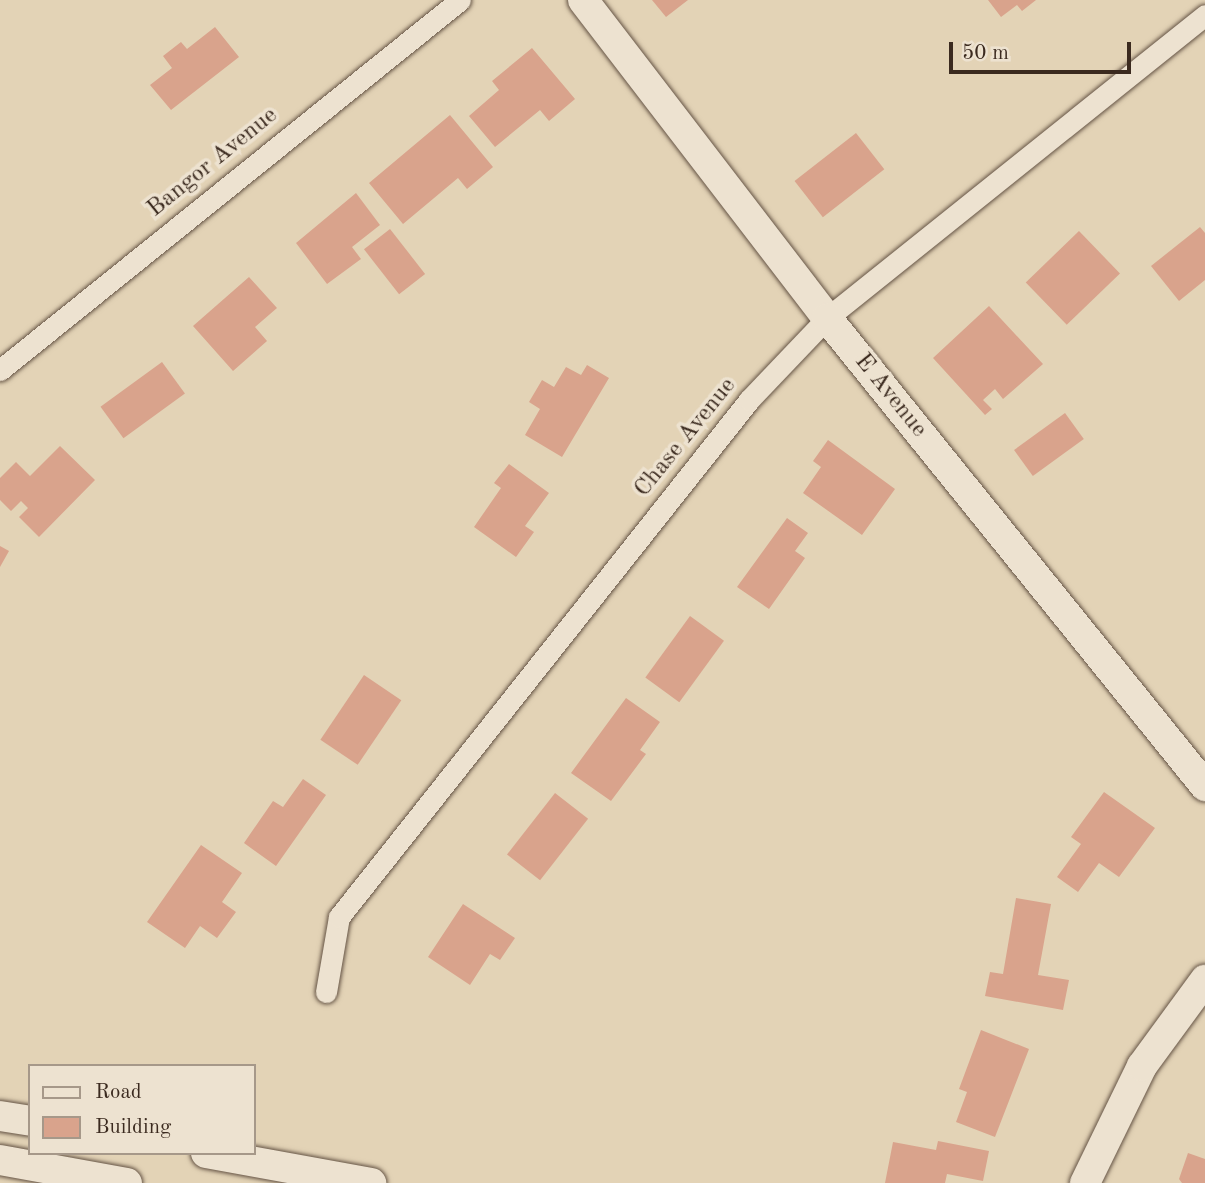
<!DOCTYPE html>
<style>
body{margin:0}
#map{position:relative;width:1205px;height:1183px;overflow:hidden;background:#e3d3b6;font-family:"Old Standard TT",serif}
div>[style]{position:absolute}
.building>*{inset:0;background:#d9a38c;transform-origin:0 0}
.roads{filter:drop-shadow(0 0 2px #655445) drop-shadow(0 0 2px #655445)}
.street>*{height:21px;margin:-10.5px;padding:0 10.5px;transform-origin:10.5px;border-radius:10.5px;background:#ede2d0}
.secondary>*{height:30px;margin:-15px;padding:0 15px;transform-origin:15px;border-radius:15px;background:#ede2d0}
span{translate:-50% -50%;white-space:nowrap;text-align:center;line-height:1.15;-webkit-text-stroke:7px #ede2d0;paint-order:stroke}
.street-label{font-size:24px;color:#3b2a1f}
.legend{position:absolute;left:28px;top:1064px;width:228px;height:91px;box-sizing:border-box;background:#ede2d0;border:2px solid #a69889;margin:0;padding:9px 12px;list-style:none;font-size:21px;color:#3b2a1f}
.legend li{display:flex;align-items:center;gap:14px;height:35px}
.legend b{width:35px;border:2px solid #a69889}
.scale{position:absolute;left:949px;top:42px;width:182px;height:32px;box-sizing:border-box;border:4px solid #3b2a1f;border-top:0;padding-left:9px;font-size:21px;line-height:24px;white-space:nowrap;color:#3b2a1f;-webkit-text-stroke:5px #ede2d0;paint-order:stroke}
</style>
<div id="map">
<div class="building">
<i style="clip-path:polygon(652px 0,688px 0,666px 17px)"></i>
<i style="clip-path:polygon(988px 0,1036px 0,1022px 11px,1017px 5px,1001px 17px)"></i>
<i style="clip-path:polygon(215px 27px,239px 57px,171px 110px,150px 85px,172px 68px,163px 56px,181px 42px,187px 49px)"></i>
<i style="clip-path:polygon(532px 48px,575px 99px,549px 121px,540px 110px,495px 147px,469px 116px,499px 90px,492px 81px)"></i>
<i style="clip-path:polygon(450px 115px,493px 167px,467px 189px,458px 178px,403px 224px,369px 183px)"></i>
<i style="left:856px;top:133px;width:46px;height:78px;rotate:52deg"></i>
<i style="clip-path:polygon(356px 193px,380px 225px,352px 247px,361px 259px,327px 284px,296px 243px)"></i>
<i style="clip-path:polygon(1200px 227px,1205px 233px,1205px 280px,1179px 301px,1151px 266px)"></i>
<i style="left:390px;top:229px;width:57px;height:33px;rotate:52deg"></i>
<i style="left:1079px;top:231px;width:59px;height:74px;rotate:46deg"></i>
<i style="clip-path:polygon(249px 277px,277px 308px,255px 327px,267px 341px,233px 371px,193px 326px)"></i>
<i style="clip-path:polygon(989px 306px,1043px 364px,1003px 399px,995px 389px,983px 400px,992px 409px,985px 415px,933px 358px)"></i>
<i style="left:162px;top:362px;width:39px;height:76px;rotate:54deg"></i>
<i style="clip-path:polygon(587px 365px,609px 378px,562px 457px,525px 435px,540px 409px,529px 402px,542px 380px,554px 387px,566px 367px,581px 375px)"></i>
<i style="left:1065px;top:413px;width:32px;height:63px;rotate:54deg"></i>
<i style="clip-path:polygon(828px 440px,895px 489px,862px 535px,803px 493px,821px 467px,813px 461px)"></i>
<i style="clip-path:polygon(60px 446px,95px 480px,39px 537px,19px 517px,28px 508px,21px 501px,11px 511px,0 500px,0 478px,16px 462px,30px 476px)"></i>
<i style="clip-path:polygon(509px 464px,549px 493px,525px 526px,534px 532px,516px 557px,474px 527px,501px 488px,494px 483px)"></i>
<i style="clip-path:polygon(787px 518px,808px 533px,795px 551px,805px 558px,769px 609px,737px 587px)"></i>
<i style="clip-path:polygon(0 546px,9px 551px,0 567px)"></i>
<i style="left:690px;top:616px;width:42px;height:76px;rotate:36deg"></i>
<i style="left:364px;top:675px;width:45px;height:78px;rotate:34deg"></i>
<i style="clip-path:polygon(626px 698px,660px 722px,640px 750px,646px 754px,611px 801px,571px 773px)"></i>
<i style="clip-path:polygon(303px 779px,326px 795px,276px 866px,244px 843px,273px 801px,283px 807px)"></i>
<i style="clip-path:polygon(1104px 792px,1155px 828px,1119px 877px,1099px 863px,1078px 892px,1057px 877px,1081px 844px,1071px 837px)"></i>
<i style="left:555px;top:793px;width:42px;height:78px;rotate:38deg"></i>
<i style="clip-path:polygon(201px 845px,242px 873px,222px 902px,236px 912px,217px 938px,200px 926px,185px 948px,147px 922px)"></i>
<i style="clip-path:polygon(1016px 898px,1051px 904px,1038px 975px,1069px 980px,1063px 1010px,985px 996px,990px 972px,1003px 974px)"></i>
<i style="clip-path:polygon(463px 904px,515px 938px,500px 960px,490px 954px,470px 985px,428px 957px)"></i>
<i style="clip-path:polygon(981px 1030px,1029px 1049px,995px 1137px,956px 1122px,967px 1092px,959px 1089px)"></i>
<i style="clip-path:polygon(938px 1141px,989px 1151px,983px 1181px,947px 1174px,945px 1183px,885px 1183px,893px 1142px,936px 1150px)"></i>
<i style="clip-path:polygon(1188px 1153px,1205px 1159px,1205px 1183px,1182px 1183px,1179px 1179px)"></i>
</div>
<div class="roads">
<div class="street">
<i style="left:0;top:370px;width:590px;rotate:-38.81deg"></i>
<i style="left:326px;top:992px;width:76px;rotate:-80.2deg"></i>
<i style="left:339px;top:917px;width:660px;rotate:-51.58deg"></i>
<i style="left:749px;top:400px;width:113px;rotate:-46.4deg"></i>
<i style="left:827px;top:318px;width:484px;rotate:-38.7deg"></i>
</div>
<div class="secondary">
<i style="left:583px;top:0;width:401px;rotate:52.5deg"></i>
<i style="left:827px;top:318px;width:602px;rotate:51.07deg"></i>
<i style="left:0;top:1116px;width:30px;rotate:9deg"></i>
<i style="left:206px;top:1153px;width:168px;rotate:10.3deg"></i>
<i style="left:0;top:1160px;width:129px;rotate:10.3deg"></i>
<i style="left:1085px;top:1183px;width:130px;rotate:-64deg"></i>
<i style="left:1142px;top:1066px;width:107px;rotate:-53.8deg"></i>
</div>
</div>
<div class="street-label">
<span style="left:213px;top:163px;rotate:-39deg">Bangor Avenue</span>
<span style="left:890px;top:396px;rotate:51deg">E Avenue</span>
<span style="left:686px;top:438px;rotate:-51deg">Chase Avenue</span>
</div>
<ul class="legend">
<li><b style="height:9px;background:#ede2d0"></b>Road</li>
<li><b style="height:19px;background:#d9a38c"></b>Building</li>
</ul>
<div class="scale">50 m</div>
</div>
